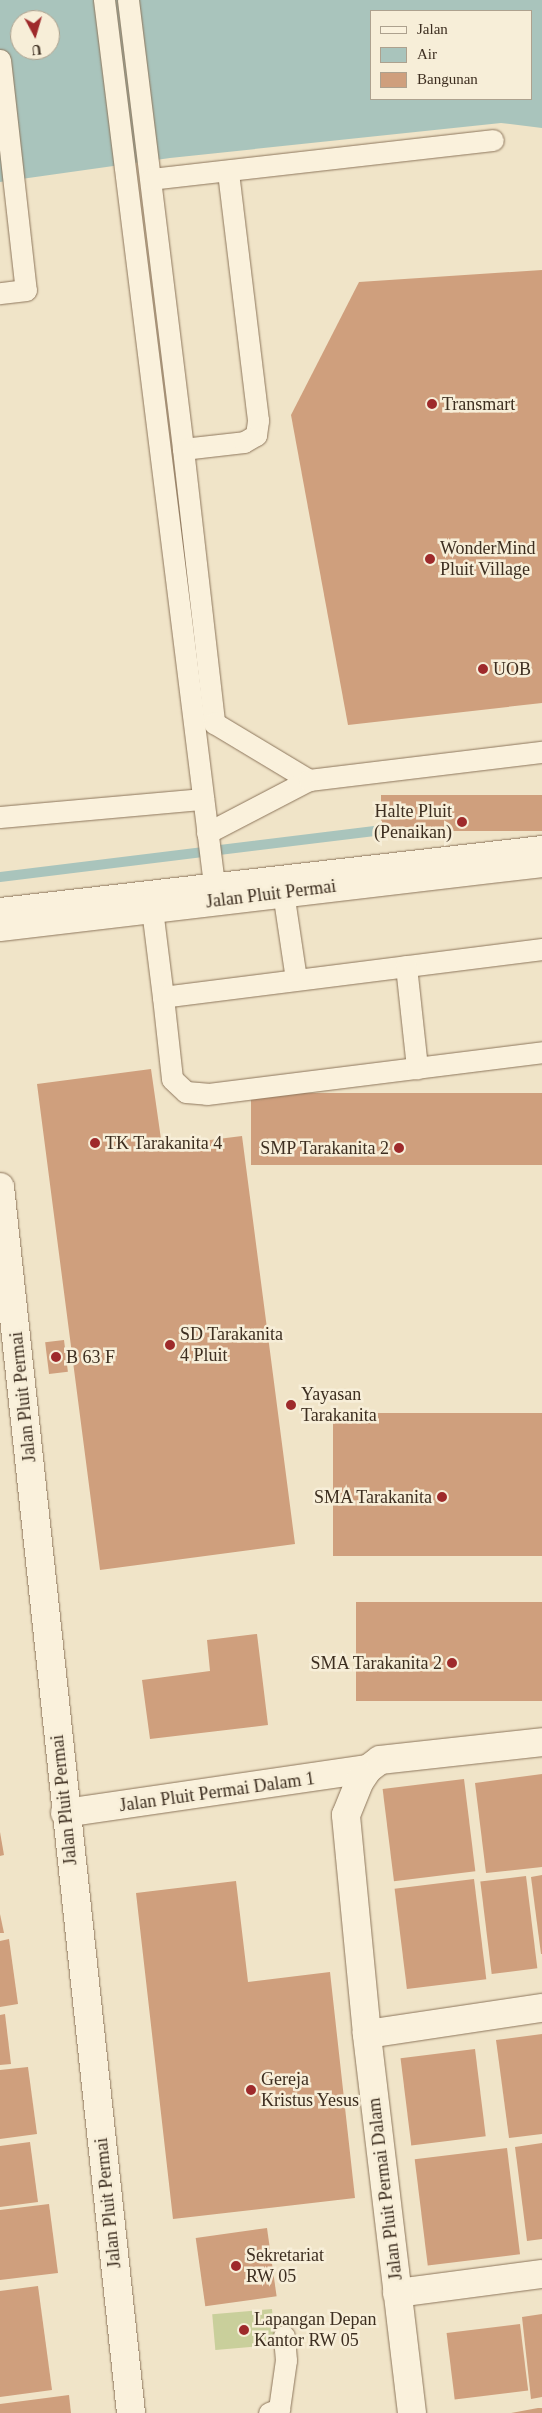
<!DOCTYPE html>
<style>
body{margin:0}
#map{position:relative;width:542px;height:2413px;overflow:hidden;background:#f0e4c8;font-family:"Times New Roman",serif}
div>[style]{position:absolute}
.green>*{inset:0;background:#c9cf9b;transform-origin:0 0}
.water>*{inset:0;background:#a9c4bc}
.stream>*{height:10px;margin:-5px;padding:0 5px;transform-origin:5px;border-radius:5px;background:#a9c4bc}
.building>*{inset:0;background:#cf9f7d;transform-origin:0 0}
.roads{filter:drop-shadow(0 0 1px #8d765c) drop-shadow(0 0 1px #8d765c)}
.service>*{height:21px;margin:-10.5px;padding:0 10.5px;transform-origin:10.5px;border-radius:10.5px;background:#faf1dc}
.minor>*{height:28px;margin:-14px;padding:0 14px;transform-origin:14px;border-radius:14px;background:#faf1dc}
.tertiary>*{height:28px;margin:-14px;padding:0 14px;transform-origin:14px;border-radius:14px;background:#faf1dc}
.dots>*{width:14px;height:14px;translate:-50% -50%;box-sizing:border-box;border:2px solid #f7eed8;border-radius:50%}
span{translate:-50% -50%;white-space:nowrap;text-align:center;line-height:1.15;-webkit-text-stroke:5px #f7eed8;paint-order:stroke}
.poi-label{font-size:18px;color:#3d2e20}
.left{translate:0 -50%;text-align:left}
.right{translate:-100% -50%;text-align:right}
.street-label{font-size:18px;color:#3d2e20}
.legend{position:absolute;left:370px;top:10px;width:162px;height:90px;box-sizing:border-box;background:#f7eed8;border:1px solid #ada18e;margin:0;padding:6px 9px;list-style:none;font-size:15px;color:#3d2e20}
.legend li{display:flex;align-items:center;gap:10px;height:25px}
.legend b{width:25px;border:1px solid #ada18e}
.north{position:absolute;left:10px;top:10px;width:50px;height:50px;box-sizing:border-box;background:#f7eed8;border:1px solid #ada18e;border-radius:50%;rotate:174deg;font-size:14px;font-weight:700;line-height:20px;text-align:center;color:#3d2e20}
.north::after{content:'';display:block;margin:auto;width:18px;height:22px;background:#9e2a2b;clip-path:polygon(50% 0,100% 100%,50% 72%,0 100%)}
</style>
<div id="map">
<div class="green">
<i style="left:272px;top:2309px;width:36px;height:60px;rotate:85deg"></i>
</div>
<div class="water">
<i style="clip-path:polygon(evenodd,0 0,542px 0,542px 128px,501px 123px,170px 158px,0 182px,0 0,371px 11px,531px 11px,531px 99px,371px 99px,371px 11px,0 0,20px 20px,50px 20px,50px 50px,20px 50px,20px 20px)"></i>
</div>
<div class="stream">
<i style="left:0;top:877px;width:400px;rotate:-7deg"></i>
</div>
<div class="building">
<i style="clip-path:polygon(542px 270px,542px 703px,348px 725px,291px 415px,359px 282px)"></i>
<i style="left:542px;top:795px;width:36px;height:161px;rotate:90deg"></i>
<i style="clip-path:polygon(151px 1069px,162px 1146px,242px 1136px,295px 1544px,100px 1570px,37px 1084px)"></i>
<i style="left:542px;top:1093px;width:72px;height:291px;rotate:90deg"></i>
<i style="left:64px;top:1340px;width:32px;height:19px;rotate:83deg"></i>
<i style="left:542px;top:1413px;width:143px;height:209px;rotate:90deg"></i>
<i style="left:542px;top:1602px;width:99px;height:186px;rotate:90deg"></i>
<i style="clip-path:polygon(257px 1634px,268px 1725px,150px 1739px,142px 1680px,210px 1671px,207px 1640px)"></i>
<i style="clip-path:polygon(542px 1774px,542px 1867px,486px 1873px,475px 1783px)"></i>
<i style="left:464px;top:1779px;width:93px;height:82px;rotate:83deg"></i>
<i style="clip-path:polygon(0 1832px,4px 1855px,0 1856px)"></i>
<i style="clip-path:polygon(542px 1875px,542px 1954px,541px 1954px,531px 1877px)"></i>
<i style="left:526px;top:1876px;width:93px;height:46px;rotate:83deg"></i>
<i style="left:474px;top:1879px;width:101px;height:80px;rotate:83deg"></i>
<i style="clip-path:polygon(236px 1881px,248px 1982px,330px 1972px,355px 2198px,173px 2219px,136px 1893px)"></i>
<i style="clip-path:polygon(0 1914px,4px 1933px,0 1933px)"></i>
<i style="clip-path:polygon(9px 1939px,18px 2004px,0 2007px,0 1941px)"></i>
<i style="clip-path:polygon(5px 2014px,11px 2064px,0 2065px,0 2015px)"></i>
<i style="clip-path:polygon(542px 2034px,542px 2134px,509px 2138px,496px 2040px)"></i>
<i style="left:475px;top:2049px;width:88px;height:75px;rotate:83deg"></i>
<i style="clip-path:polygon(28px 2067px,37px 2134px,0 2139px,0 2070px)"></i>
<i style="clip-path:polygon(30px 2142px,38px 2202px,0 2207px,0 2146px)"></i>
<i style="clip-path:polygon(542px 2143px,542px 2239px,527px 2241px,515px 2147px)"></i>
<i style="left:507px;top:2148px;width:107px;height:93px;rotate:83deg"></i>
<i style="clip-path:polygon(49px 2204px,58px 2273px,0 2280px,0 2210px)"></i>
<i style="left:267px;top:2228px;width:69px;height:72px;rotate:82deg"></i>
<i style="clip-path:polygon(38px 2286px,52px 2390px,0 2397px,0 2291px)"></i>
<i style="clip-path:polygon(542px 2314px,542px 2397px,531px 2399px,522px 2317px)"></i>
<i style="left:520px;top:2324px;width:67px;height:74px;rotate:83deg"></i>
<i style="clip-path:polygon(69px 2395px,71px 2413px,0 2413px,0 2404px)"></i>
<i style="clip-path:polygon(538px 2408px,542px 2408px,542px 2413px,511px 2413px)"></i>
</div>
<div class="roads">
<div class="service">
<i style="left:104px;top:0;width:908px;rotate:82.91deg"></i>
<i style="left:128px;top:0;width:452px;rotate:83deg"></i>
<i style="left:183px;top:449px;width:61px;rotate:-6.5deg"></i>
<i style="left:244px;top:442px;width:14px;rotate:-30deg"></i>
<i style="left:256px;top:435px;width:15px;rotate:-82deg"></i>
<i style="left:258px;top:420px;width:251px;rotate:-96.9deg"></i>
<i style="left:0;top:60px;width:231px;rotate:83.6deg"></i>
<i style="left:26px;top:290px;width:26px;rotate:173deg"></i>
<i style="left:151px;top:179px;width:344px;rotate:-6.5deg"></i>
<i style="left:183px;top:449px;width:276px;rotate:83.5deg"></i>
<i style="left:214px;top:723px;width:111px;rotate:31deg"></i>
<i style="left:0;top:817px;width:204px;rotate:-5.1deg"></i>
<i style="left:207px;top:833px;width:115px;rotate:-27.5deg"></i>
<i style="left:309px;top:780px;width:235px;rotate:-6.9deg"></i>
<i style="left:283px;top:892px;width:88px;rotate:81.5deg"></i>
<i style="left:0;top:908px;width:546px;rotate:-6.53deg"></i>
<i style="left:152px;top:909px;width:89px;rotate:82.9deg"></i>
<i style="left:542px;top:949px;width:382px;rotate:172.8deg"></i>
<i style="left:163px;top:997px;width:82px;rotate:83.7deg"></i>
<i style="left:172px;top:1079px;width:19px;rotate:43deg"></i>
<i style="left:186px;top:1092px;width:21px;rotate:5deg"></i>
<i style="left:207px;top:1094px;width:338px;rotate:-7.1deg"></i>
<i style="left:406px;top:966px;width:103px;rotate:83.8deg"></i>
<i style="left:269px;top:2413px;width:11px;rotate:-22deg"></i>
<i style="left:279px;top:2409px;width:49px;rotate:-81.9deg"></i>
<i style="left:286px;top:2360px;width:24px;rotate:-95deg"></i>
</div>
<div class="minor">
<i style="left:0;top:1187px;width:1233px;rotate:83.9deg"></i>
<i style="left:65px;top:1813px;width:306px;rotate:-8.3deg"></i>
<i style="left:367px;top:2034px;width:177px;rotate:-8.5deg"></i>
<i style="left:397px;top:2293px;width:146px;rotate:-7.5deg"></i>
<i style="left:412px;top:2413px;width:382px;rotate:-96.8deg"></i>
<i style="left:367px;top:2034px;width:220px;rotate:-95.5deg"></i>
<i style="left:346px;top:1815px;width:37px;rotate:-68deg"></i>
<i style="left:360px;top:1781px;width:14px;rotate:-56deg"></i>
<i style="left:368px;top:1769px;width:15px;rotate:-37deg"></i>
<i style="left:380px;top:1760px;width:163px;rotate:-6.3deg"></i>
</div>
<div class="tertiary">
<i style="left:0;top:927px;width:546px;rotate:-6.73deg"></i>
</div>
</div>
<div class="dots">
<i style="left:432px;top:404px;background:#9e2a2b"></i>
<i style="left:430px;top:559px;background:#9e2a2b"></i>
<i style="left:483px;top:669px;background:#9e2a2b"></i>
<i style="left:462px;top:822px;background:#9e2a2b"></i>
<i style="left:95px;top:1143px;background:#9e2a2b"></i>
<i style="left:399px;top:1148px;background:#9e2a2b"></i>
<i style="left:170px;top:1345px;background:#9e2a2b"></i>
<i style="left:56px;top:1357px;background:#9e2a2b"></i>
<i style="left:291px;top:1405px;background:#9e2a2b"></i>
<i style="left:442px;top:1497px;background:#9e2a2b"></i>
<i style="left:452px;top:1663px;background:#9e2a2b"></i>
<i style="left:251px;top:2090px;background:#9e2a2b"></i>
<i style="left:236px;top:2266px;background:#9e2a2b"></i>
<i style="left:244px;top:2330px;background:#9e2a2b"></i>
</div>
<div class="poi-label">
<span class="left" style="left:442px;top:404px">Transmart</span>
<span class="left" style="left:440px;top:559px">WonderMind<br>Pluit Village</span>
<span class="left" style="left:493px;top:669px">UOB</span>
<span class="right" style="left:452px;top:822px">Halte Pluit<br>(Penaikan)</span>
<span class="left" style="left:105px;top:1143px">TK Tarakanita 4</span>
<span class="right" style="left:389px;top:1148px">SMP Tarakanita 2</span>
<span class="left" style="left:180px;top:1345px">SD Tarakanita<br>4 Pluit</span>
<span class="left" style="left:66px;top:1357px">B 63 F</span>
<span class="left" style="left:301px;top:1405px">Yayasan<br>Tarakanita</span>
<span class="right" style="left:432px;top:1497px">SMA Tarakanita</span>
<span class="right" style="left:442px;top:1663px">SMA Tarakanita 2</span>
<span class="left" style="left:261px;top:2090px">Gereja<br>Kristus Yesus</span>
<span class="left" style="left:246px;top:2266px">Sekretariat<br>RW 05</span>
<span class="left" style="left:254px;top:2330px">Lapangan Depan<br>Kantor RW 05</span>
</div>
<div class="street-label">
<span style="left:271px;top:894px;rotate:-7deg">Jalan Pluit Permai</span>
<span style="left:23px;top:1397px;rotate:-96deg">Jalan Pluit Permai</span>
<span style="left:217px;top:1792px;rotate:-8deg">Jalan Pluit Permai Dalam 1</span>
<span style="left:64px;top:1800px;rotate:-96deg">Jalan Pluit Permai</span>
<span style="left:385px;top:2189px;rotate:-97deg">Jalan Pluit Permai Dalam</span>
<span style="left:108px;top:2203px;rotate:-96deg">Jalan Pluit Permai</span>
</div>
<ul class="legend">
<li><b style="height:6px;background:#faf1dc"></b>Jalan</li>
<li><b style="height:14px;background:#a9c4bc"></b>Air</li>
<li><b style="height:14px;background:#cf9f7d"></b>Bangunan</li>
</ul>
<div class="north">U</div>
</div>
